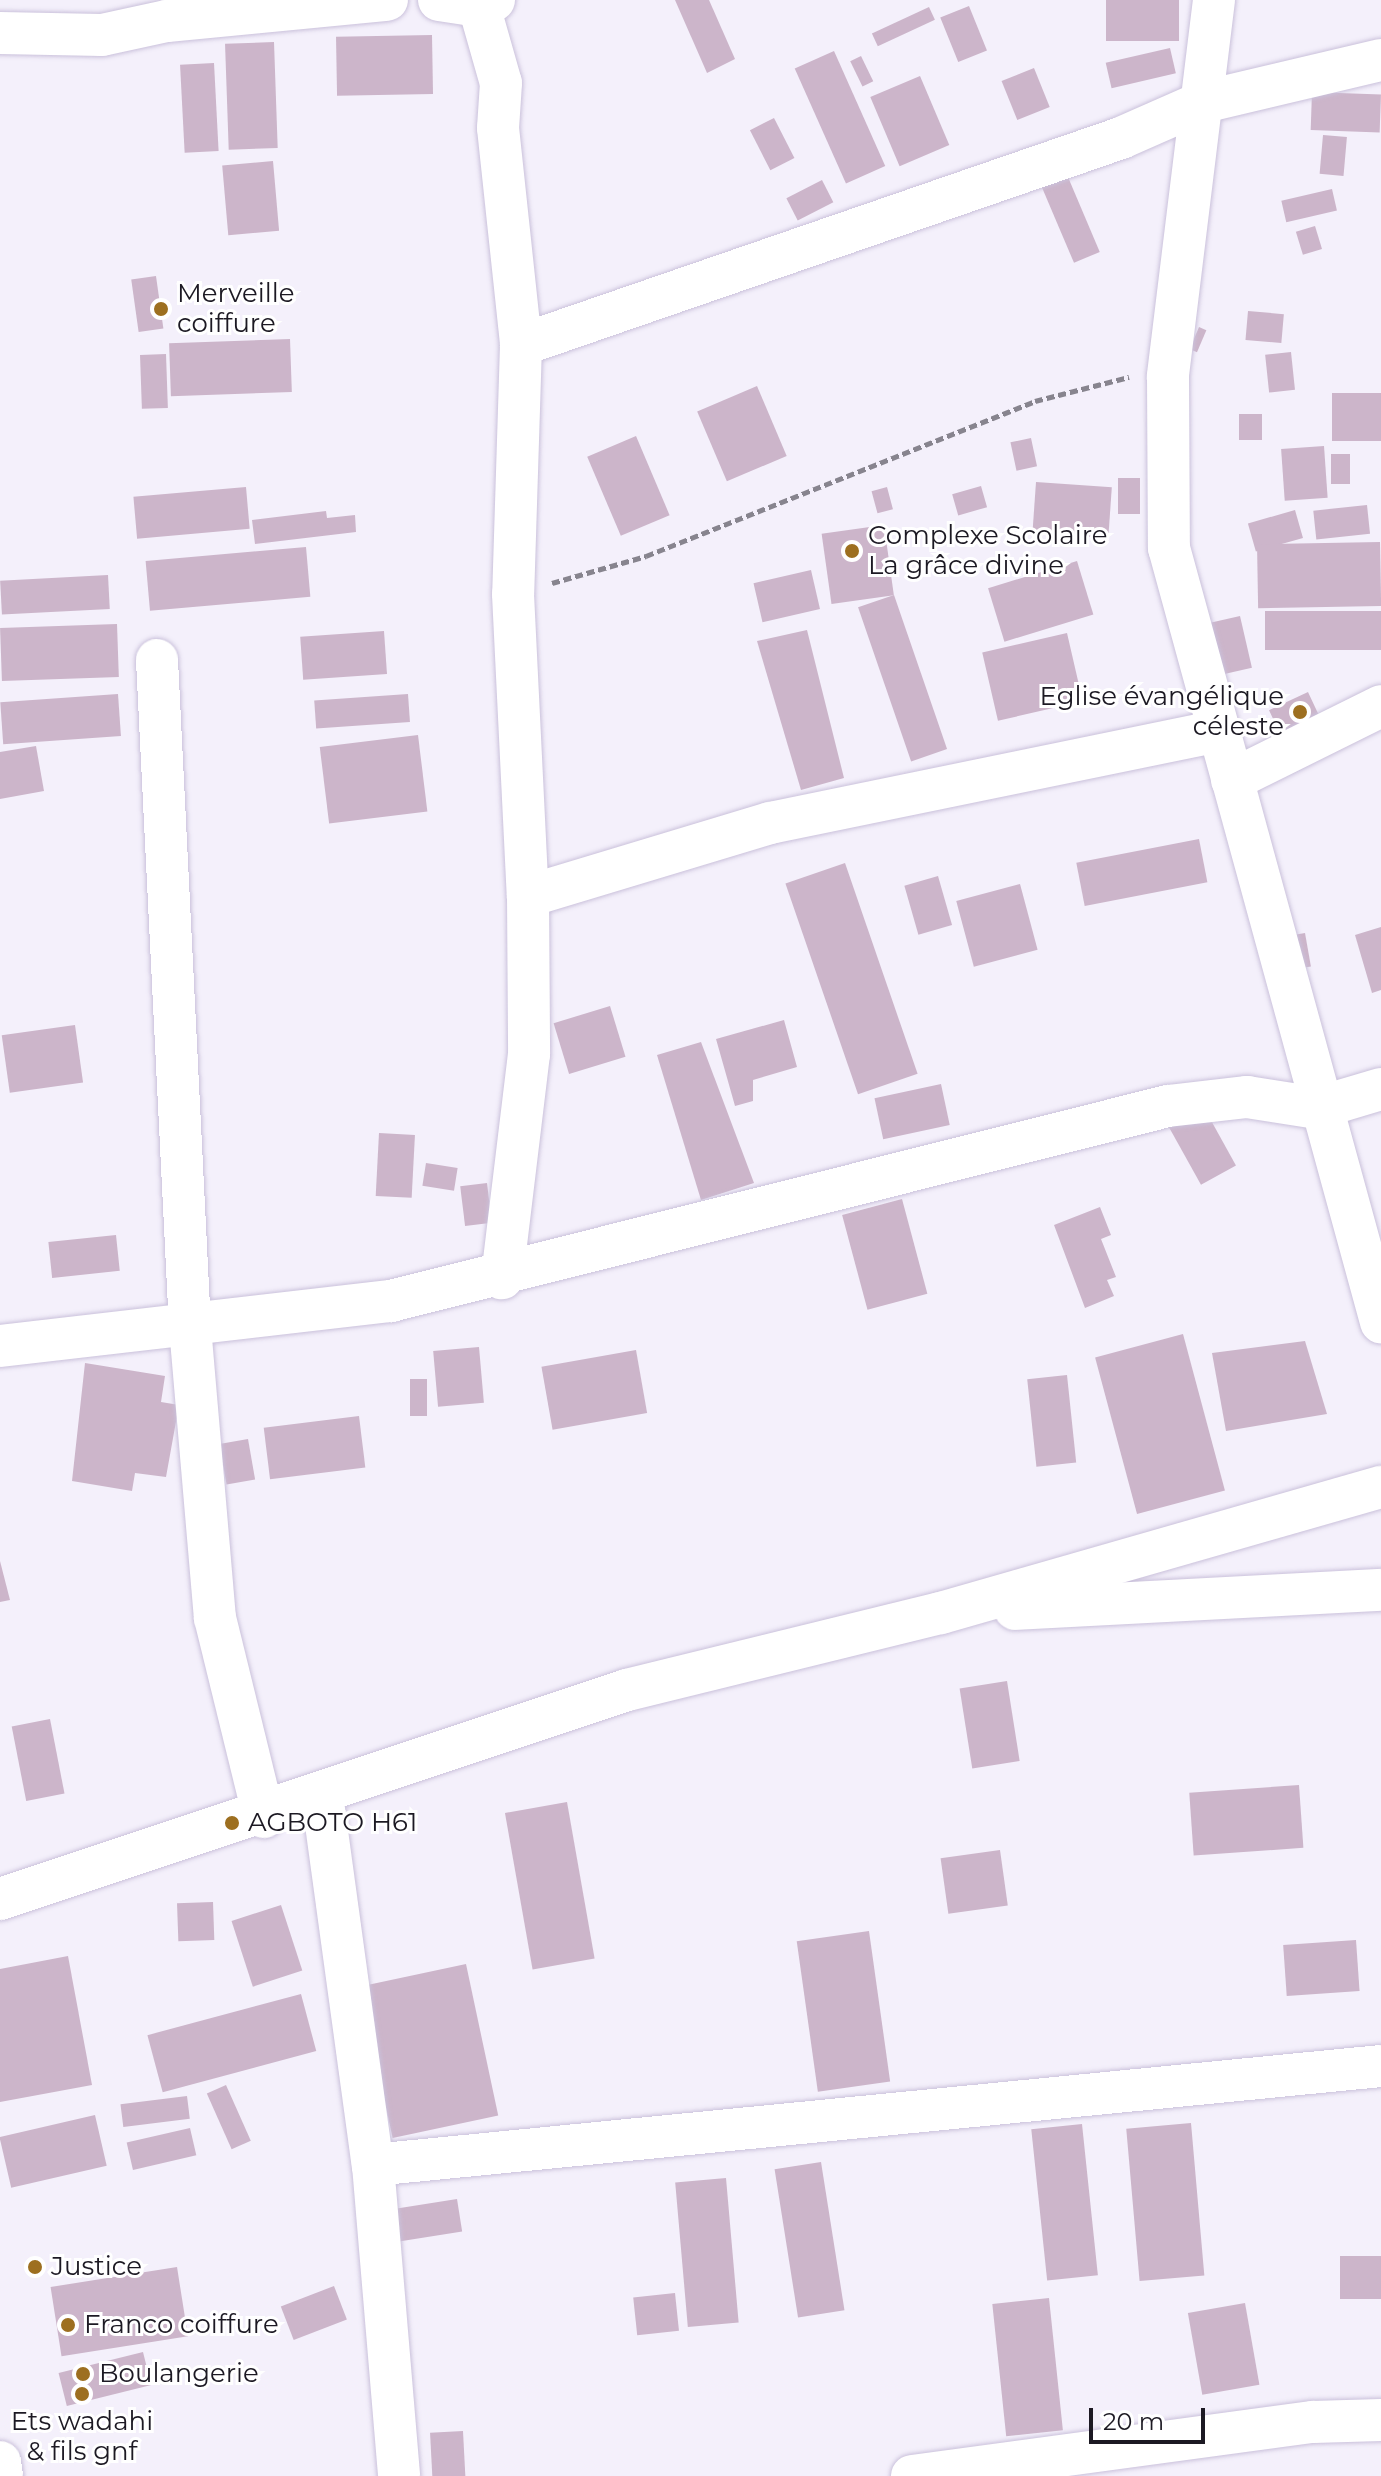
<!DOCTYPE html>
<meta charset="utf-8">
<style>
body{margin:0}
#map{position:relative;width:1381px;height:2476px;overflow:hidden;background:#f4f0fb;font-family:Montserrat,sans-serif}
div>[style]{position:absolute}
.building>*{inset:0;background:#ccb5ca;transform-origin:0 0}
.path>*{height:5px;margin-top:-2.5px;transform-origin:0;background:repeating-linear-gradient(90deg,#87848e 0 8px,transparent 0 12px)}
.roads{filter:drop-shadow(0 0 2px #cac1db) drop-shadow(0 0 2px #cac1db)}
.street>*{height:42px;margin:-21px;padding:0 21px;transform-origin:21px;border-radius:21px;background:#fff}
.dots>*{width:22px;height:22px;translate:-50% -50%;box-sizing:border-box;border:4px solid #fff;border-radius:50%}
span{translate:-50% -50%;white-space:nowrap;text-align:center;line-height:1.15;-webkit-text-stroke:6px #fff;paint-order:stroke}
.poi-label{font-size:26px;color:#1c1923}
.left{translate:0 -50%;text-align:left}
.right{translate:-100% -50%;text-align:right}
.scale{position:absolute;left:1089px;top:2408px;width:116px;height:36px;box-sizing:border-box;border:4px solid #1c1923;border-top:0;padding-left:10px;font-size:24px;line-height:28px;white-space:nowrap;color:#1c1923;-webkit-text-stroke:6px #fff;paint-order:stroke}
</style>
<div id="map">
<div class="building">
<i style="clip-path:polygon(675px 0,709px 0,735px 59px,707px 73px)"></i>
<i style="left:1106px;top:0;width:73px;height:41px"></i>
<i style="left:969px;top:6px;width:48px;height:31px;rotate:68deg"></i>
<i style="left:929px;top:7px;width:14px;height:63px;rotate:65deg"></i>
<i style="left:432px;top:35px;width:59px;height:96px;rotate:89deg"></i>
<i style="left:274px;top:42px;width:106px;height:49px;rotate:88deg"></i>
<i style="left:1170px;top:48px;width:26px;height:66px;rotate:77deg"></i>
<i style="left:834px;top:51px;width:126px;height:43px;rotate:66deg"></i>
<i style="left:861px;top:56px;width:28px;height:12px;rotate:64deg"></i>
<i style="left:214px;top:63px;width:88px;height:34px;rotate:87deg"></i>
<i style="left:1034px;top:68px;width:42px;height:35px;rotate:68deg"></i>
<i style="left:920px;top:76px;width:75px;height:54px;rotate:67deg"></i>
<i style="left:1312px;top:92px;width:69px;height:38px;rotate:2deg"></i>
<i style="left:774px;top:118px;width:45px;height:27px;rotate:63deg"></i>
<i style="left:1323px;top:135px;width:24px;height:39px;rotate:5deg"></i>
<i style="left:273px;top:161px;width:70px;height:51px;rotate:85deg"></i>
<i style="left:1065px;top:170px;width:89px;height:28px;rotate:67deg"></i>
<i style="left:822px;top:180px;width:25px;height:40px;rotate:63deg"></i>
<i style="left:1332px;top:189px;width:22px;height:52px;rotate:77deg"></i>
<i style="left:1315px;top:226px;width:24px;height:20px;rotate:73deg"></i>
<i style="left:156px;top:276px;width:53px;height:25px;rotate:82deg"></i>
<i style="left:1248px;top:311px;width:36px;height:29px;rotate:5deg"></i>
<i style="left:1199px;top:327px;width:8px;height:24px;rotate:23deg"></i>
<i style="left:290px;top:339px;width:53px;height:121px;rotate:88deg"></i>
<i style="left:1291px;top:352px;width:38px;height:26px;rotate:84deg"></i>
<i style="left:166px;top:354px;width:54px;height:26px;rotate:88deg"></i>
<i style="left:757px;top:386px;width:76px;height:65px;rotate:67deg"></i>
<i style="left:1381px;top:393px;width:48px;height:49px;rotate:90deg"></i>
<i style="left:1262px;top:414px;width:26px;height:23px;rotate:90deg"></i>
<i style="left:636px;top:436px;width:86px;height:53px;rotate:67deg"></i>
<i style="left:1031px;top:438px;width:29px;height:21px;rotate:78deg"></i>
<i style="left:1324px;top:446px;width:52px;height:43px;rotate:86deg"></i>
<i style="left:1350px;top:454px;width:30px;height:19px;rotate:90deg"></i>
<i style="left:1118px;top:478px;width:22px;height:36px"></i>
<i style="left:1036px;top:482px;width:76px;height:51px;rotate:4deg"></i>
<i style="left:981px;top:486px;width:22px;height:30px;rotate:74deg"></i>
<i style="left:246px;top:487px;width:42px;height:113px;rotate:85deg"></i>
<i style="left:887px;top:487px;width:23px;height:16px;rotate:75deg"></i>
<i style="left:1367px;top:505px;width:29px;height:54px;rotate:84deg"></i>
<i style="left:1295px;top:510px;width:29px;height:49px;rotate:74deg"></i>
<i style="clip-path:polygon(326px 511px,327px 518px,355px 515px,356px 532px,255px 544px,252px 520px)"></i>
<i style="left:884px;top:525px;width:71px;height:63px;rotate:82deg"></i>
<i style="left:1380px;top:542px;width:64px;height:123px;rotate:89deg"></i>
<i style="left:306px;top:547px;width:50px;height:161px;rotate:85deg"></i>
<i style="left:1077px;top:561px;width:56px;height:93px;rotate:73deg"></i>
<i style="left:811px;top:570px;width:40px;height:59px;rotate:77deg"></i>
<i style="left:108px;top:575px;width:34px;height:108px;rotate:87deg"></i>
<i style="left:894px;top:595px;width:163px;height:38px;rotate:71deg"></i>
<i style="left:1381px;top:611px;width:39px;height:116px;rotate:90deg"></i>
<i style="left:1240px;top:616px;width:53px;height:35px;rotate:77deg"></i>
<i style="left:117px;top:624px;width:53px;height:117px;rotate:88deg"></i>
<i style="clip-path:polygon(807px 630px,844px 778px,801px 790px,757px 641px)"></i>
<i style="left:384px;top:631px;width:43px;height:84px;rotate:86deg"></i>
<i style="left:1067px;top:633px;width:70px;height:87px;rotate:77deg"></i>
<i style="left:1308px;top:692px;width:26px;height:43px;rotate:65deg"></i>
<i style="left:118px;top:694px;width:42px;height:118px;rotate:86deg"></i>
<i style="left:408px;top:694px;width:28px;height:94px;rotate:86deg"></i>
<i style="left:418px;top:735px;width:77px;height:99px;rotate:83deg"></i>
<i style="clip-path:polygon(36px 746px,44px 791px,0 799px,0 752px)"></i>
<i style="left:1199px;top:839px;width:44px;height:125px;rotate:79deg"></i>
<i style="left:845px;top:863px;width:223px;height:63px;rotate:71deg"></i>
<i style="left:938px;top:876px;width:51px;height:35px;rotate:74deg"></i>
<i style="left:1020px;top:884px;width:68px;height:66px;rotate:75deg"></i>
<i style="clip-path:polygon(1381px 927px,1381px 990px,1372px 993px,1355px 935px)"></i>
<i style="left:1305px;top:933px;width:34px;height:19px;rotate:80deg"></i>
<i style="left:610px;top:1006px;width:53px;height:59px;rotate:73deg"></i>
<i style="clip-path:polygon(784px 1020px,797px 1067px,753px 1080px,753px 1101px,735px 1106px,716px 1039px)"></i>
<i style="left:75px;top:1025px;width:58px;height:74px;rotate:82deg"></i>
<i style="clip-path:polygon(701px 1042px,754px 1183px,701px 1200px,657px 1055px)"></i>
<i style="left:941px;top:1084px;width:42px;height:68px;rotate:78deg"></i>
<i style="left:1203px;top:1106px;width:68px;height:40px;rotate:61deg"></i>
<i style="left:379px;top:1133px;width:36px;height:63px;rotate:3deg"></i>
<i style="left:426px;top:1163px;width:32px;height:23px;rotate:9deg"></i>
<i style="left:487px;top:1183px;width:40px;height:27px;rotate:83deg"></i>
<i style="left:902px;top:1199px;width:98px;height:62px;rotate:75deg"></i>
<i style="clip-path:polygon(1100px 1207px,1111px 1235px,1101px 1239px,1116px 1277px,1107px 1280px,1114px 1296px,1085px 1308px,1054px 1225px)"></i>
<i style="left:116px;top:1235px;width:36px;height:68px;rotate:84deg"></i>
<i style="left:1183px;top:1334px;width:162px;height:91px;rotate:75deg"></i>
<i style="clip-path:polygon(1305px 1341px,1327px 1414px,1226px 1431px,1212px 1353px)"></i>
<i style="left:479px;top:1347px;width:56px;height:46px;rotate:85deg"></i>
<i style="left:636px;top:1350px;width:64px;height:96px;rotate:80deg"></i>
<i style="clip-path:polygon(85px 1363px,165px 1376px,161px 1402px,179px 1405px,166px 1477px,135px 1473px,132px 1491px,72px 1481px)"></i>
<i style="left:1067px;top:1375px;width:88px;height:40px;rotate:84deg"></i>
<i style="left:410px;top:1379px;width:17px;height:37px"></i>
<i style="left:359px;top:1416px;width:52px;height:96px;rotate:83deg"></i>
<i style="left:248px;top:1439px;width:41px;height:29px;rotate:80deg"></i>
<i style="clip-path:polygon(0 1561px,10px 1600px,0 1602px)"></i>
<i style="left:1007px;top:1681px;width:81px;height:48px;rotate:81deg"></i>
<i style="left:50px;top:1719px;width:76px;height:39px;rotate:79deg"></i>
<i style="left:1299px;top:1785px;width:63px;height:110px;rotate:86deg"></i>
<i style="left:567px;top:1802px;width:159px;height:63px;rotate:80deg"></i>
<i style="left:1000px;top:1850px;width:56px;height:60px;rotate:82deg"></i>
<i style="left:213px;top:1902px;width:38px;height:36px;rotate:88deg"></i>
<i style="left:281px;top:1905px;width:69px;height:52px;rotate:72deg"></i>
<i style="left:869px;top:1931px;width:152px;height:73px;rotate:82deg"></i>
<i style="left:1356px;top:1940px;width:51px;height:73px;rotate:86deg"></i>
<i style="clip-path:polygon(68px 1956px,92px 2085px,0 2102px,0 1969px)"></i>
<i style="left:466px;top:1964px;width:155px;height:108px;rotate:78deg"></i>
<i style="left:301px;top:1994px;width:59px;height:159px;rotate:75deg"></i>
<i style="left:226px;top:2085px;width:61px;height:21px;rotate:66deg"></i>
<i style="left:187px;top:2096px;width:23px;height:67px;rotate:83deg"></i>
<i style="left:95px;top:2115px;width:52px;height:98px;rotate:77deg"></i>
<i style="left:1191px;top:2123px;width:153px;height:65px;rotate:85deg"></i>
<i style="left:1082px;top:2124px;width:152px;height:51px;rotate:84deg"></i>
<i style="left:190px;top:2128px;width:28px;height:65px;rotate:77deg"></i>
<i style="left:821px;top:2162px;width:150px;height:47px;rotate:81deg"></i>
<i style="left:726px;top:2178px;width:145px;height:51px;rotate:85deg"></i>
<i style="left:457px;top:2199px;width:33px;height:72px;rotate:81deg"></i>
<i style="left:1381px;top:2256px;width:43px;height:41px;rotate:90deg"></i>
<i style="left:177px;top:2267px;width:70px;height:128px;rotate:81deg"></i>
<i style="left:334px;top:2286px;width:36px;height:57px;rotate:69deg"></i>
<i style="left:675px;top:2293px;width:38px;height:42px;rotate:84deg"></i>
<i style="left:1049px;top:2298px;width:133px;height:57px;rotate:84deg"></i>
<i style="left:1245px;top:2303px;width:83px;height:58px;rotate:80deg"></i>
<i style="left:143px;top:2352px;width:34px;height:87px;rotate:76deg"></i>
<i style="left:463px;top:2431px;width:45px;height:33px;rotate:87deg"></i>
</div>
<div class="path">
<i style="left:552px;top:583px;width:98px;rotate:-16deg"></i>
<i style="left:646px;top:556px;width:419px;rotate:-21.7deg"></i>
<i style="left:1035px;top:401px;width:97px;rotate:-14.3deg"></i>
</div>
<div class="roads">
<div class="street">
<i style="left:439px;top:0;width:40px;rotate:8.5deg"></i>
<i style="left:494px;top:0;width:16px;rotate:158deg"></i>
<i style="left:479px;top:6px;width:80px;rotate:74.1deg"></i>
<i style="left:501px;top:83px;width:45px;rotate:93.8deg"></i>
<i style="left:498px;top:128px;width:218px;rotate:83.9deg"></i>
<i style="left:521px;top:345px;width:249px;rotate:91.8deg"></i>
<i style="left:513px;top:594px;width:302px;rotate:87.2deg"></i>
<i style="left:528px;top:896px;width:158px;rotate:89.6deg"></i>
<i style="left:529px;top:1054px;width:226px;rotate:96.9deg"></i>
<i style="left:1214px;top:0;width:380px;rotate:97deg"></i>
<i style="left:1168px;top:377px;width:171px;rotate:89.7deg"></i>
<i style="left:1169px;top:548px;width:803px;rotate:74.68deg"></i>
<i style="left:0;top:33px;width:102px;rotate:1.1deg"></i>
<i style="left:102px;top:35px;width:66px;rotate:-12.2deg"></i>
<i style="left:167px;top:21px;width:221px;rotate:-5.5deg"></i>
<i style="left:521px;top:345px;width:635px;rotate:-19.03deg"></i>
<i style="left:1121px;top:138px;width:90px;rotate:-23.7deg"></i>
<i style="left:1203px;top:102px;width:183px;rotate:-13.3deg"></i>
<i style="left:157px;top:660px;width:668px;rotate:87.17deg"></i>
<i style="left:190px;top:1327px;width:292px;rotate:85.1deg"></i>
<i style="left:215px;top:1618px;width:205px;rotate:76.2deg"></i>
<i style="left:1232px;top:780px;width:166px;rotate:-26.4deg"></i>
<i style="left:528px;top:896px;width:253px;rotate:-16.8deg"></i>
<i style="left:770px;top:823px;width:456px;rotate:-11.6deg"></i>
<i style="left:0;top:1346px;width:394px;rotate:-6.6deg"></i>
<i style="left:391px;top:1301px;width:801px;rotate:-14.09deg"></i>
<i style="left:1168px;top:1106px;width:80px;rotate:-6.5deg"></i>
<i style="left:1247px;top:1097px;width:71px;rotate:8.9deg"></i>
<i style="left:1317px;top:1108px;width:67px;rotate:-16.5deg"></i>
<i style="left:1015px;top:1609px;width:366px;rotate:-3deg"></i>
<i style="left:322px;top:1795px;width:373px;rotate:82.2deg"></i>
<i style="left:373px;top:2165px;width:312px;rotate:85.2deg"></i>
<i style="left:0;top:1899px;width:661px;rotate:-18.43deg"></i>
<i style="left:627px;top:1690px;width:323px;rotate:-13.8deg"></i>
<i style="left:941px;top:1613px;width:458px;rotate:-16deg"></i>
<i style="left:373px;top:2165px;width:1013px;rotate:-5.61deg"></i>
<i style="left:0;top:2462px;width:14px;rotate:82deg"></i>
<i style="left:912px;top:2476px;width:405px;rotate:-7.7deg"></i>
<i style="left:1313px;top:2422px;width:68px;rotate:-1.7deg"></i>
</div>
</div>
<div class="dots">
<i style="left:161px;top:309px;background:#9d6f20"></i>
<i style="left:852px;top:551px;background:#9d6f20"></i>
<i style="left:1300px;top:712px;background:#9d6f20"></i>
<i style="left:232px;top:1823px;background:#9d6f20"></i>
<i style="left:35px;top:2267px;background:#9d6f20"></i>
<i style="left:68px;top:2325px;background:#9d6f20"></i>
<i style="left:83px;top:2374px;background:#9d6f20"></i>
<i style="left:82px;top:2394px;background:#9d6f20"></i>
</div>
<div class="poi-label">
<span class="left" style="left:177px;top:309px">Merveille<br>coiffure</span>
<span class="left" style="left:868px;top:551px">Complexe Scolaire<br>La grâce divine</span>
<span class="right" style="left:1284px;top:712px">Eglise évangélique<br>céleste</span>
<span class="left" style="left:248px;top:1823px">AGBOTO H61</span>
<span class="left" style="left:51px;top:2267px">Justice</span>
<span class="left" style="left:84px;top:2325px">Franco coiffure</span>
<span class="left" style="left:99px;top:2374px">Boulangerie</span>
<span style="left:82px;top:2437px">Ets wadahi<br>&amp; fils gnf</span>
</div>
<div class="scale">20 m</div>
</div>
